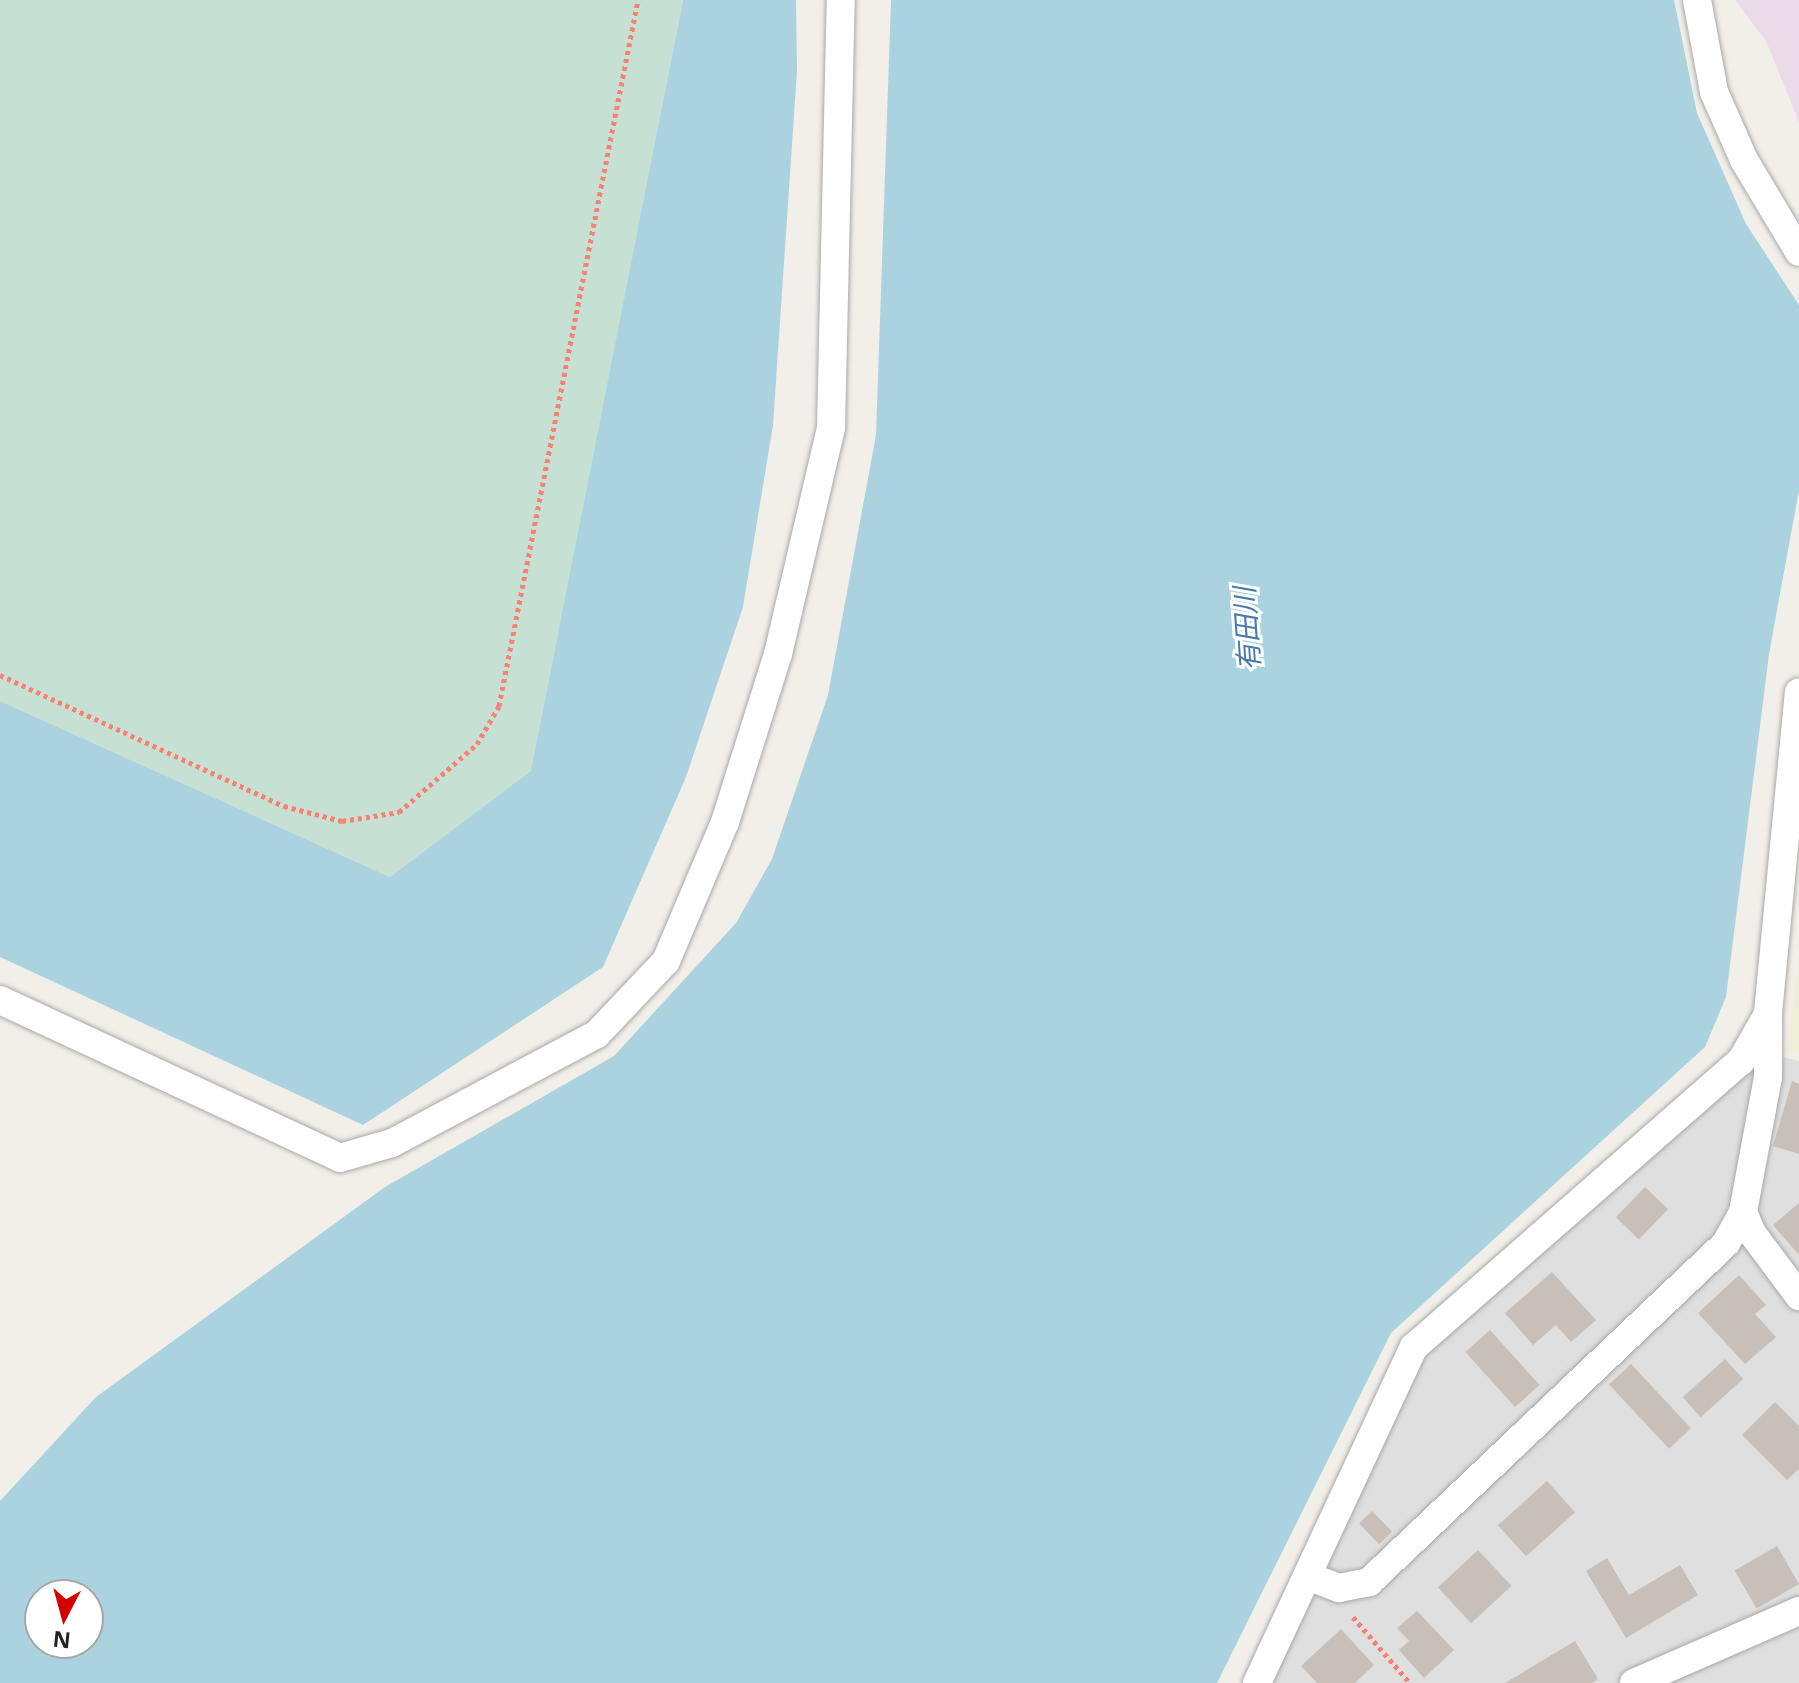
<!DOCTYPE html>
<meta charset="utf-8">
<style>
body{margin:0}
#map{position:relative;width:1799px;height:1683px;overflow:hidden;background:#f2efe9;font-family:"Noto Sans","Noto Sans JP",sans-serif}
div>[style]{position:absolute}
.residential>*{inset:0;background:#e0dfdf}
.industrial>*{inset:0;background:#ebdbe8}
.farmland>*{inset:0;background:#eef0d5}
.wetland>*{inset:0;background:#c6e0d4}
.water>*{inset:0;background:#aad3df}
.building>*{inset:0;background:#c7bfb8;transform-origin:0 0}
.path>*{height:5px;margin-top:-2.5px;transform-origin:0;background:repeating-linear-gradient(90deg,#fa8072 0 4px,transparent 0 8px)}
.roads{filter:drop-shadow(0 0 2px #a9a9a9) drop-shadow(0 0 2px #a9a9a9)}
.street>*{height:28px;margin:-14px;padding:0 14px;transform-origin:14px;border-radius:14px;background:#fff}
span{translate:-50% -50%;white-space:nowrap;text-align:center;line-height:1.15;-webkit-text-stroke:6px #fff;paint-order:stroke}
.water-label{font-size:28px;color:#4a7aab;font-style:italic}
.north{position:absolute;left:24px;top:1579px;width:80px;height:80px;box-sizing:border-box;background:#fff;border:2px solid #a7a7a7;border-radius:50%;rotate:186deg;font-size:22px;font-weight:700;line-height:32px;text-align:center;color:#222}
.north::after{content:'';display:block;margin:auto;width:28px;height:36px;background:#d40000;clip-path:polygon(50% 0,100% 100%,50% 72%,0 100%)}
</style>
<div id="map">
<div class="residential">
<i style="clip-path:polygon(1769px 1054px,1799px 1061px,1799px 1683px,1262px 1683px,1431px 1345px)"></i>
</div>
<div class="industrial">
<i style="clip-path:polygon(1735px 0,1799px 0,1799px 122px,1766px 41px)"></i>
</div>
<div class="farmland">
<i style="clip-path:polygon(1799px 955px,1799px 1052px,1787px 1050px)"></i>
</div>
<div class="wetland">
<i style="clip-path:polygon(0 0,683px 0,532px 771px,390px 877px,0 701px)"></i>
</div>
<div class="water">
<i style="clip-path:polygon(683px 0,796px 0,797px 71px,773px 425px,743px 607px,686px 777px,603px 967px,363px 1125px,0 957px,0 701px,390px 877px,531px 771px)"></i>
<i style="clip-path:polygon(evenodd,891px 0,1674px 0,1697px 113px,1746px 224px,1799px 305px,1799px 490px,1769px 654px,1726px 997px,1705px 1047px,1391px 1333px,1217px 1683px,0 1683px,0 1501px,96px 1397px,385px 1187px,614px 1056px,736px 923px,772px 859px,828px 695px,876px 435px,891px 0,40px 1595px,88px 1595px,88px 1643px,40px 1643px,40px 1595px)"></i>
</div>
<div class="building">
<i style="clip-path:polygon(1792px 1081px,1799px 1084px,1799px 1154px,1773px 1146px)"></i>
<i style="left:1645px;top:1187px;width:32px;height:42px;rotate:44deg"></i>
<i style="clip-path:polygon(1799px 1203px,1799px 1255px,1773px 1225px)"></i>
<i style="clip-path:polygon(1552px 1272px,1596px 1320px,1571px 1342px,1556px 1325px,1533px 1345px,1505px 1313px)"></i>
<i style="clip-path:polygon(1739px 1275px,1766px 1305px,1755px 1314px,1776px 1337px,1745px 1364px,1698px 1313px)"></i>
<i style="left:1490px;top:1330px;width:74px;height:33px;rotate:48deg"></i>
<i style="left:1725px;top:1359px;width:27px;height:57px;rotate:48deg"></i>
<i style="left:1631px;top:1364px;width:88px;height:30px;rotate:47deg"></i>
<i style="clip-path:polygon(1775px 1402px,1799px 1426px,1799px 1469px,1787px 1480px,1742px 1435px)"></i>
<i style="left:1547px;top:1481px;width:42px;height:66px;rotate:48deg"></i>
<i style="left:1372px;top:1511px;width:29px;height:18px;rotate:46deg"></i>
<i style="left:1777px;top:1546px;width:44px;height:49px;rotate:60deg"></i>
<i style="left:1478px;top:1550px;width:49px;height:55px;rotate:47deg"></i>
<i style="clip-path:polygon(1607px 1558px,1629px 1595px,1680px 1565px,1698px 1595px,1626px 1638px,1586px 1571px)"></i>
<i style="clip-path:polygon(1417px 1611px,1454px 1650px,1424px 1678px,1399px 1650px,1409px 1641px,1397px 1628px)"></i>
<i style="clip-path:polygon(1341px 1629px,1374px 1665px,1355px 1683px,1317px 1683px,1301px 1666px)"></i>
<i style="clip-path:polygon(1575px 1641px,1598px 1679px,1592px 1683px,1505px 1683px)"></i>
</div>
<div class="path">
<i style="left:0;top:675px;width:313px;rotate:24.8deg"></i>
<i style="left:284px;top:806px;width:60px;rotate:14.5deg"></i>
<i style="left:342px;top:821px;width:58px;rotate:-9deg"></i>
<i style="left:399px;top:812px;width:103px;rotate:-41.1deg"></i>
<i style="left:477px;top:744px;width:44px;rotate:-59.9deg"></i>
<i style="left:499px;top:706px;width:720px;rotate:-78.86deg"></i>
<i style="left:1353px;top:1617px;width:87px;rotate:49.2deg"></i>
</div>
<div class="roads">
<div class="street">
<i style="left:1697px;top:0;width:94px;rotate:79.5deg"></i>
<i style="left:1714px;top:92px;width:74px;rotate:66.2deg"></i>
<i style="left:1744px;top:160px;width:107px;rotate:59.1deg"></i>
<i style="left:0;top:1000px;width:375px;rotate:24.9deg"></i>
<i style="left:340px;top:1158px;width:54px;rotate:-16.1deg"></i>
<i style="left:392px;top:1143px;width:232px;rotate:-28deg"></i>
<i style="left:597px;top:1034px;width:100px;rotate:-46.6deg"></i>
<i style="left:666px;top:961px;width:151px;rotate:-67deg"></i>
<i style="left:725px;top:822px;width:176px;rotate:-72.5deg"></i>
<i style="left:778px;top:654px;width:232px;rotate:-76.8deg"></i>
<i style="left:831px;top:428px;width:428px;rotate:-88.7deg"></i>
<i style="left:1743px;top:1212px;width:23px;rotate:67deg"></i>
<i style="left:1752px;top:1233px;width:79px;rotate:53.3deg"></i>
<i style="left:1310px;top:1577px;width:31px;rotate:21deg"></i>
<i style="left:1339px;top:1588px;width:31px;rotate:-11deg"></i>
<i style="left:1369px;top:1582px;width:492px;rotate:-43.5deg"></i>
<i style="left:1726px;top:1243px;width:35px;rotate:-61deg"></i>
<i style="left:1743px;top:1212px;width:137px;rotate:-79.5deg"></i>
<i style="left:1768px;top:1077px;width:64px;rotate:-90deg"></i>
<i style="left:1768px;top:1013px;width:322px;rotate:-84.5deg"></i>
<i style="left:1257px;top:1683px;width:371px;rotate:-65deg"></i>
<i style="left:1414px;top:1347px;width:434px;rotate:-41.2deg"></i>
<i style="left:1741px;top:1061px;width:54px;rotate:-60.1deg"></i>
<i style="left:1634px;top:1683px;width:180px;rotate:-23.6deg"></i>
</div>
</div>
<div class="water-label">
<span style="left:1246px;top:629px;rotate:-94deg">有田川</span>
</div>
<div class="north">N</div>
</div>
